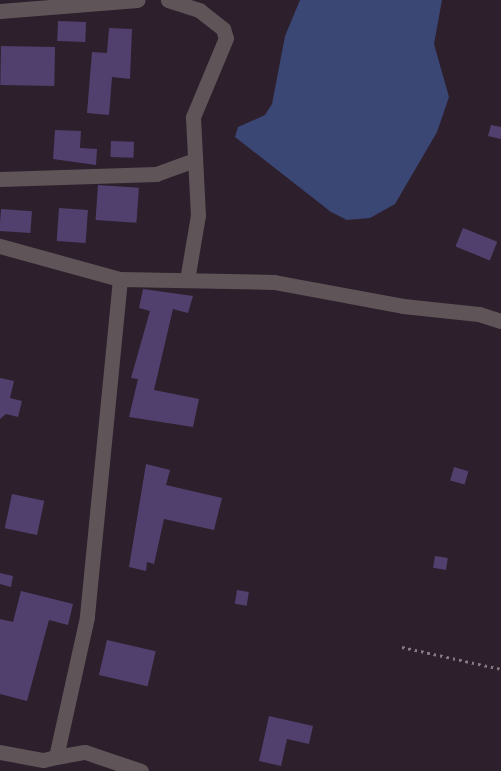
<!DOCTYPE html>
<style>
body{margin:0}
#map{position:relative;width:501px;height:771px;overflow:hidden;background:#2e1f2c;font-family:Ubuntu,sans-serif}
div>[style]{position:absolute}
.water>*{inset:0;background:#3a4673}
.building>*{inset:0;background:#51406e;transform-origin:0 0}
.path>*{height:2.5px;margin-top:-1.25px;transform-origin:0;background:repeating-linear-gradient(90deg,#867984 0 2.5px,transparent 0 6.5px)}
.minor>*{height:15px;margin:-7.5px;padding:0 7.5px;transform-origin:7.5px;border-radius:7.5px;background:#5f5558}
span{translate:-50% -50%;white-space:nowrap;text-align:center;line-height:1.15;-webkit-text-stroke:4.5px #241622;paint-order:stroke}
</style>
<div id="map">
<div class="water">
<i style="clip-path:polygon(300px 0,442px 0,434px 44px,449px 97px,437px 132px,395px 204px,370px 218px,347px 220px,331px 212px,235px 137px,238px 127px,265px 115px,272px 104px,285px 36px)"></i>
</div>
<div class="building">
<i style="left:58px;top:21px;width:28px;height:20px;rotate:2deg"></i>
<i style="clip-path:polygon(109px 28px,132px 29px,130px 79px,112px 77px,109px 115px,87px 113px,92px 52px,107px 53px)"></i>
<i style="left:1px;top:46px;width:54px;height:39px;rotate:1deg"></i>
<i style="clip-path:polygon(491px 125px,501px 127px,501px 139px,488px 136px)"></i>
<i style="clip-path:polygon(55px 130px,81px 131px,80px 148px,97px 149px,96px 165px,53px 159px)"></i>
<i style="left:111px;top:141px;width:23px;height:16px;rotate:2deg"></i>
<i style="left:98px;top:185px;width:41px;height:35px;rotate:4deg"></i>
<i style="left:59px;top:208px;width:29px;height:33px;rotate:4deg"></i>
<i style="left:1px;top:209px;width:31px;height:22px;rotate:4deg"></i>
<i style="left:463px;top:228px;width:37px;height:20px;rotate:22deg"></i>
<i style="clip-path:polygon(143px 289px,193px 296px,188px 313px,173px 309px,154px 390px,199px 399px,193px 427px,129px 417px,138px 379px,131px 378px,150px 311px,139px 308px)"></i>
<i style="clip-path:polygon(0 378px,14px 381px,10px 398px,22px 401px,18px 417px,6px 414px,0 419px)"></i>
<i style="clip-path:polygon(146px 464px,170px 470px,166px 485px,222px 498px,214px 530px,164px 519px,154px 564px,147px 562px,146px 571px,129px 567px)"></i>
<i style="left:454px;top:467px;width:15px;height:14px;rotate:16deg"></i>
<i style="left:12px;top:494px;width:33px;height:35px;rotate:12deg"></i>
<i style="left:435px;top:556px;width:13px;height:12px;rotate:9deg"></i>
<i style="clip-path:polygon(0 573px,13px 576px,11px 587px,0 584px)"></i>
<i style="left:237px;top:590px;width:12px;height:14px;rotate:9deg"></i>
<i style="clip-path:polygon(21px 591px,73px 604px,68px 625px,49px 620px,27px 701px,0 694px,0 619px,13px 622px)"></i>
<i style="left:107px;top:640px;width:50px;height:36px;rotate:13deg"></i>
<i style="clip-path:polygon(269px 716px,313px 726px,309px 744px,287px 739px,281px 766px,259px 761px)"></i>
</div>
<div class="path">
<i style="left:402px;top:647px;width:101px;rotate:12.5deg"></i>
</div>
<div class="minor">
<i style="left:168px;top:0;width:33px;rotate:18deg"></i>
<i style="left:199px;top:10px;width:31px;rotate:38deg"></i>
<i style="left:223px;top:29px;width:9px;rotate:72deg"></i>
<i style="left:226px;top:38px;width:86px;rotate:112.7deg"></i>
<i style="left:193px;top:117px;width:98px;rotate:87.1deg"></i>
<i style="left:198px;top:215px;width:66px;rotate:99.6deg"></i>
<i style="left:0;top:11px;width:138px;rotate:-4.6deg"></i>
<i style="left:0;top:179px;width:156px;rotate:-1.8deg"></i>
<i style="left:156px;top:174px;width:38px;rotate:-20deg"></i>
<i style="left:0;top:246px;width:124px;rotate:15.4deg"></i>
<i style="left:120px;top:279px;width:154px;rotate:1.1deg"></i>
<i style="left:274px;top:282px;width:131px;rotate:10.5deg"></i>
<i style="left:403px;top:306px;width:76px;rotate:6deg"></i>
<i style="left:479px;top:314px;width:23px;rotate:18deg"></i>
<i style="left:120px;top:279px;width:340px;rotate:95.6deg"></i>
<i style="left:87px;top:617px;width:143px;rotate:102.5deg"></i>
<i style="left:56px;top:757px;width:29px;rotate:-10deg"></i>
<i style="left:85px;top:752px;width:59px;rotate:18.7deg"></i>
<i style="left:0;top:752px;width:44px;rotate:10.5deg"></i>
<i style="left:43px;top:760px;width:13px;rotate:-13deg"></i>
</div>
</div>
